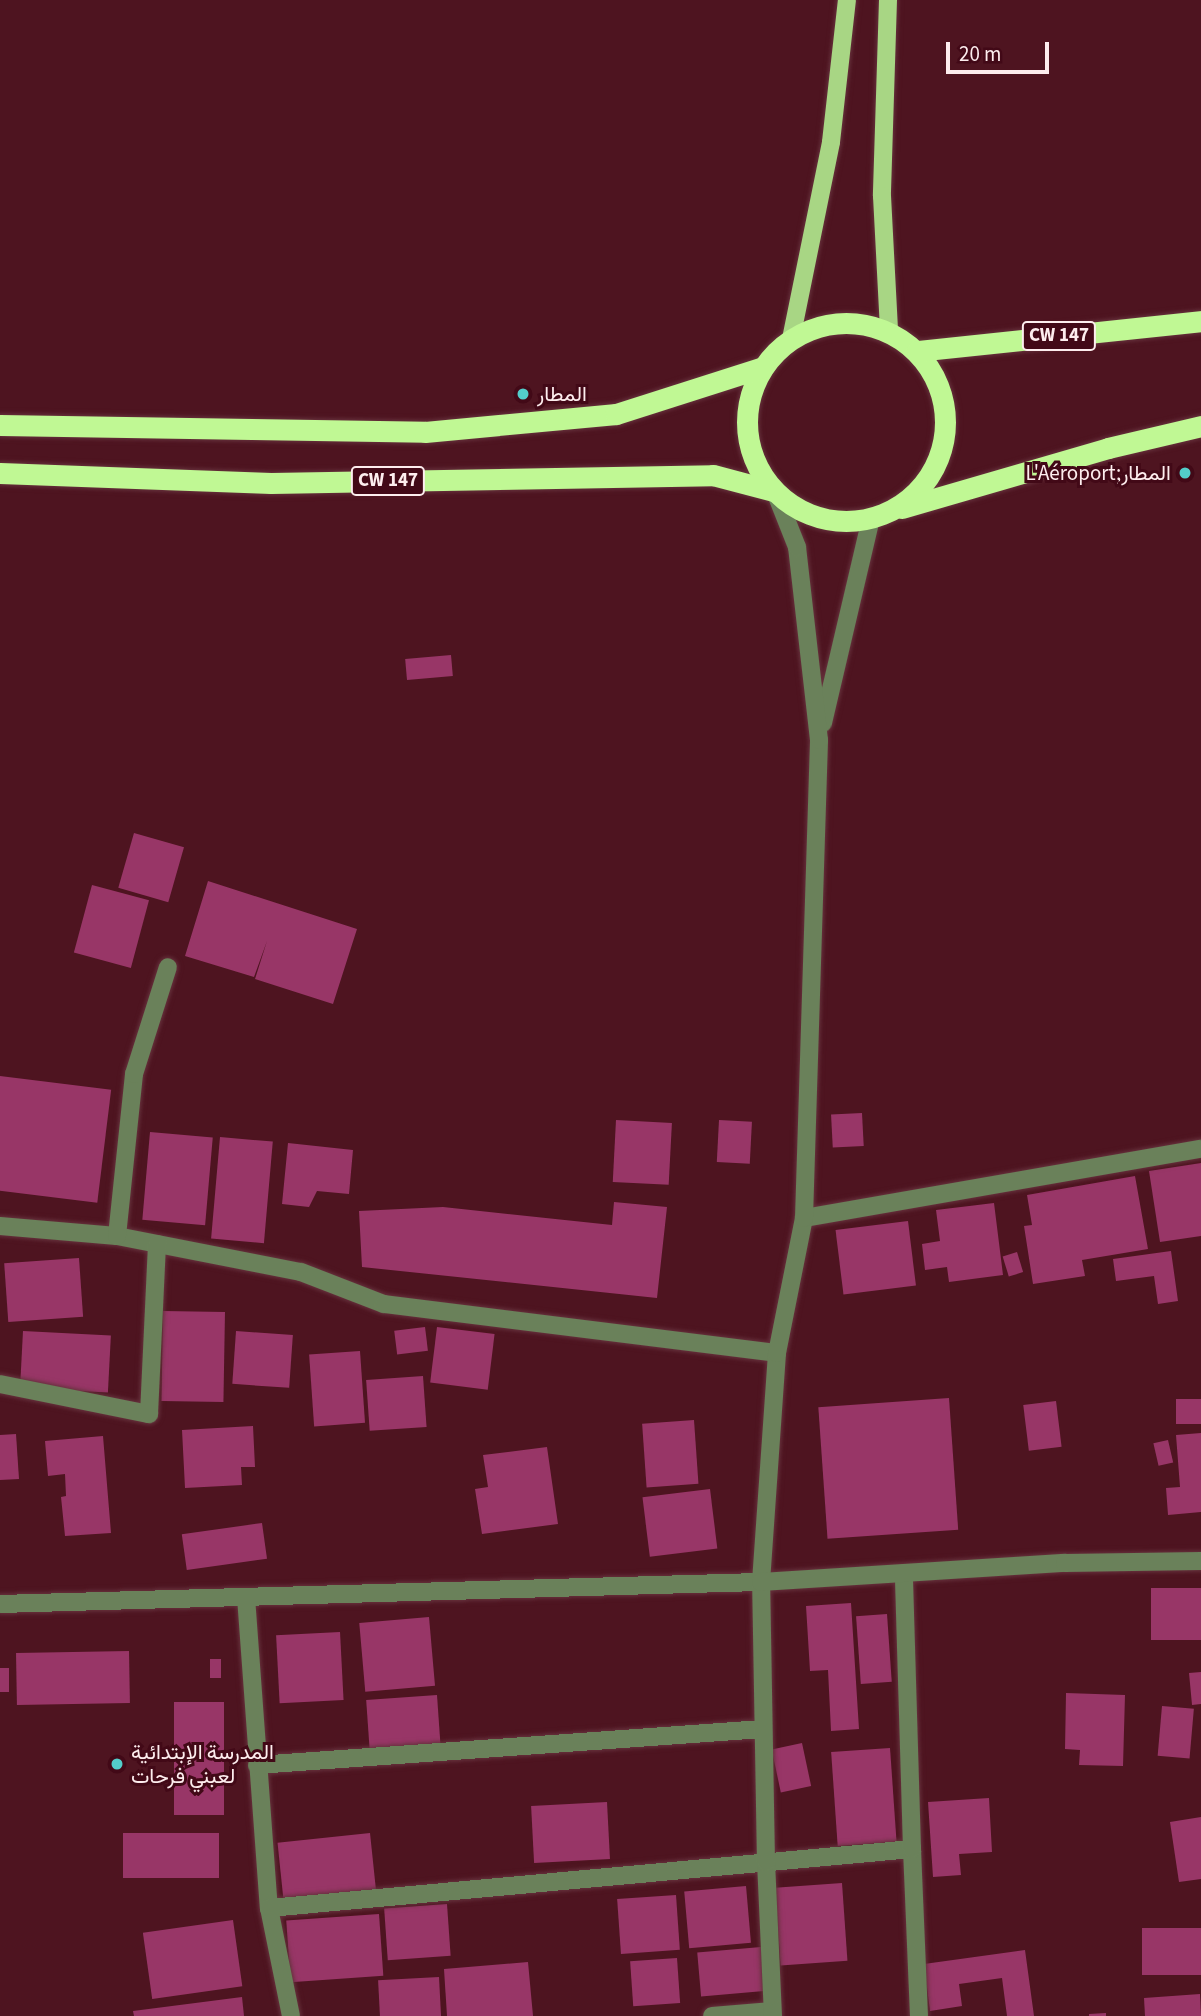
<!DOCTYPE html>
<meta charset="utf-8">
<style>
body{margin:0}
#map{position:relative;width:1201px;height:2016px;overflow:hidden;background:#4e1420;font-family:"Source Sans 3",Vazirmatn,sans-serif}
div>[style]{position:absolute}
.building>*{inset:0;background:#983667;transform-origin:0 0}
.roads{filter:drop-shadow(0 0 2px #66323d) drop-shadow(0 0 2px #66323d)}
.minor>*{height:18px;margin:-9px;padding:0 9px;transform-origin:9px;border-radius:9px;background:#6a815a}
.major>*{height:18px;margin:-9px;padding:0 9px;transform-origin:9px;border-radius:9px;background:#a8d684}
.highway>*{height:21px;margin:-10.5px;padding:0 10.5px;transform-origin:10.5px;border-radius:10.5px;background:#c0f894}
.highway>.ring{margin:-10.5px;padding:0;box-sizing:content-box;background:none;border:21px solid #c0f894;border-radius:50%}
.dots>*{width:19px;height:19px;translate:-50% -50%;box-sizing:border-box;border:4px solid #420917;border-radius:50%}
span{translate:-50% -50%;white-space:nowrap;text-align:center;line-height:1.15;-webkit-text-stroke:6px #420917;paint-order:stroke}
.shield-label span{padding:2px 5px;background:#420917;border:2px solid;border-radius:5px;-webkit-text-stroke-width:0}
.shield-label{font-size:19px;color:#fdedee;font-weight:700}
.poi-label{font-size:21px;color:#fdedee}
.left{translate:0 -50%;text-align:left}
.right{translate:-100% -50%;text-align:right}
.scale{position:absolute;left:946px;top:42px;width:103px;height:32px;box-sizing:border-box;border:4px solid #fdedee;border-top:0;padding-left:9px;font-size:21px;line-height:24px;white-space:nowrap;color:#fdedee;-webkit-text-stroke:5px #420917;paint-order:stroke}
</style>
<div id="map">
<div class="building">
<i style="left:451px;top:655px;width:21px;height:46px;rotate:85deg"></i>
<i style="left:134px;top:833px;width:52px;height:57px;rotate:16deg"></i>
<i style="clip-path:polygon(208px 881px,357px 929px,333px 1004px,255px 979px,267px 941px,254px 977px,185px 956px)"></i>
<i style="left:92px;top:885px;width:59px;height:70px;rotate:15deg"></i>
<i style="left:0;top:1076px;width:112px;height:114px;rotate:7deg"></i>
<i style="left:862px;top:1113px;width:33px;height:31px;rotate:87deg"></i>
<i style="left:616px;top:1120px;width:56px;height:62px;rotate:3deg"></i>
<i style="left:719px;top:1120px;width:33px;height:42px;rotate:3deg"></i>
<i style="left:150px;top:1132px;width:63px;height:88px;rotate:5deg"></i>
<i style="left:220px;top:1137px;width:53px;height:102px;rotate:5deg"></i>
<i style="clip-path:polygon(288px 1143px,353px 1150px,349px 1194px,317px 1191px,309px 1207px,282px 1204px)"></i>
<i style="clip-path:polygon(1201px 1163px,1201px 1236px,1160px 1242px,1149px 1171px)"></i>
<i style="clip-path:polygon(1135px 1176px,1148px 1249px,1082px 1260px,1085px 1276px,1033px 1284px,1024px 1226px,1032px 1225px,1027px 1195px)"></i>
<i style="clip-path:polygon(614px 1202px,667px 1207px,657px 1298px,362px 1267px,359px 1211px,443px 1207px,612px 1225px)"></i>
<i style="clip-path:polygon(994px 1203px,1003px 1275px,949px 1282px,947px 1267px,925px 1270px,922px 1244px,940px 1241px,936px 1210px)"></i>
<i style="left:908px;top:1221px;width:65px;height:73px;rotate:83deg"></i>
<i style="clip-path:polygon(1171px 1251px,1178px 1301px,1158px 1304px,1154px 1276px,1116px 1281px,1113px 1259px)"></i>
<i style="left:1017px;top:1252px;width:21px;height:15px;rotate:73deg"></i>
<i style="left:79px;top:1258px;width:59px;height:75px;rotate:86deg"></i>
<i style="left:163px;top:1311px;width:62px;height:90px;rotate:1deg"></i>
<i style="left:425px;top:1327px;width:24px;height:31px;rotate:83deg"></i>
<i style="left:437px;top:1327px;width:58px;height:56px;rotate:7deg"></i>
<i style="left:23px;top:1331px;width:88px;height:57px;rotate:3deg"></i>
<i style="left:236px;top:1331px;width:57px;height:53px;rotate:4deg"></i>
<i style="left:360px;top:1351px;width:72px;height:51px;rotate:86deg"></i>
<i style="left:423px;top:1376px;width:51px;height:57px;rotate:86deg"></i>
<i style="left:949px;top:1398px;width:132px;height:131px;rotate:86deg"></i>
<i style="left:1201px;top:1399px;width:25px;height:25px;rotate:90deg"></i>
<i style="left:1056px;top:1401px;width:46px;height:33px;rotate:83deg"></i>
<i style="left:694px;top:1420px;width:64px;height:52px;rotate:86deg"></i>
<i style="clip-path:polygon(253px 1426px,255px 1467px,241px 1467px,242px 1485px,185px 1488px,182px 1430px)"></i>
<i style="clip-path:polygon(1201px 1433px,1201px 1512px,1168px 1515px,1166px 1488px,1180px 1487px,1176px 1435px)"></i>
<i style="clip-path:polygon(16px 1434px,19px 1479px,0 1480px,0 1435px)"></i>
<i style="clip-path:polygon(103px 1436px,111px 1533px,65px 1536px,61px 1497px,66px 1496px,65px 1474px,48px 1476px,45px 1441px)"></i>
<i style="left:1168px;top:1440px;width:23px;height:15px;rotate:77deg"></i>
<i style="clip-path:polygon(547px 1447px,558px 1524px,482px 1534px,475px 1489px,488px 1487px,483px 1455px)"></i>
<i style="left:710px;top:1489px;width:60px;height:68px;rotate:83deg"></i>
<i style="left:262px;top:1523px;width:36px;height:81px;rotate:82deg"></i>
<i style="left:1201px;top:1588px;width:52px;height:50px;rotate:90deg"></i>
<i style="clip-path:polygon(851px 1603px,859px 1729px,831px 1731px,828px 1670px,810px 1671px,806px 1606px)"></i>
<i style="left:887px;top:1614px;width:68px;height:31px;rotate:86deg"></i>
<i style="left:429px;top:1617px;width:69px;height:70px;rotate:85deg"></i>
<i style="left:340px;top:1632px;width:68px;height:64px;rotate:87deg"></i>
<i style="left:129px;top:1651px;width:52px;height:113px;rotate:89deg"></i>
<i style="left:210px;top:1659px;width:11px;height:19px"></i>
<i style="left:0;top:1668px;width:9px;height:24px"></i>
<i style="clip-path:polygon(1201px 1672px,1201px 1704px,1192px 1705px,1189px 1673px)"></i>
<i style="clip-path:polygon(1066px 1693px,1125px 1695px,1123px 1766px,1079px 1765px,1080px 1750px,1065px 1749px)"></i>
<i style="left:437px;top:1695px;width:51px;height:71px;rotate:86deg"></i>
<i style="left:174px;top:1702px;width:50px;height:113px"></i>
<i style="left:1162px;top:1706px;width:32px;height:50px;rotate:5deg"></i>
<i style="left:802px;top:1743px;width:44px;height:31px;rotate:78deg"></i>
<i style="left:890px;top:1748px;width:94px;height:59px;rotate:86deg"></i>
<i style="clip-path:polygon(989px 1798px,992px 1852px,959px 1854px,961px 1875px,933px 1877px,928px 1802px)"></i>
<i style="left:607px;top:1802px;width:57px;height:76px;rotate:87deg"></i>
<i style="clip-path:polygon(1201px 1817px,1201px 1879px,1179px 1882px,1170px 1822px)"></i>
<i style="left:219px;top:1833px;width:45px;height:96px;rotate:90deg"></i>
<i style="left:370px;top:1833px;width:59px;height:93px;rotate:84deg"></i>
<i style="left:842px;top:1883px;width:78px;height:67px;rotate:86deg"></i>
<i style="left:746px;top:1886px;width:57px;height:62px;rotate:85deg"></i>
<i style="left:676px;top:1895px;width:55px;height:59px;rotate:86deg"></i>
<i style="left:447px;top:1904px;width:52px;height:63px;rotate:86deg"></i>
<i style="left:379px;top:1914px;width:62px;height:93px;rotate:86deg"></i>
<i style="left:233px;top:1920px;width:67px;height:91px;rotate:82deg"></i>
<i style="left:1201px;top:1928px;width:47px;height:59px;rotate:90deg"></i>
<i style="left:761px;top:1947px;width:44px;height:64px;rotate:85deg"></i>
<i style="clip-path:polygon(1025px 1950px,1034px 2016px,1007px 2016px,1002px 1978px,959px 1984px,962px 2006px,930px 2011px,924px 1964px)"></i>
<i style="left:677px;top:1958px;width:45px;height:47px;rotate:86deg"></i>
<i style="clip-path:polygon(528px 1962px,533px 2016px,447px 2016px,444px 1969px)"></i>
<i style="left:439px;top:1977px;width:39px;height:61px;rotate:87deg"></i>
<i style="clip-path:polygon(1200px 1994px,1201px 2016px,1145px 2016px,1144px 1998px)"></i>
<i style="clip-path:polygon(242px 1997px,244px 2016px,134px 2016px,133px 2011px)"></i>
<i style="clip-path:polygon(1106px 2013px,1106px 2016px,1089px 2016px,1089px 2014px)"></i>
</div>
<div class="roads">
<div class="minor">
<i style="left:823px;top:723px;width:210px;rotate:-76.8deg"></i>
<i style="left:804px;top:1218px;width:403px;rotate:-9.9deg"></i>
<i style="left:0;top:1226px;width:117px;rotate:4.9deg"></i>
<i style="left:117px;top:1236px;width:187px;rotate:11.1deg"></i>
<i style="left:301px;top:1272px;width:89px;rotate:21.1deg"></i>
<i style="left:384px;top:1304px;width:396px;rotate:7.1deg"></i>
<i style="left:117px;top:1236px;width:163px;rotate:-84deg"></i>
<i style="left:134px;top:1074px;width:112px;rotate:-72.4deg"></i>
<i style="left:0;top:1384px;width:152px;rotate:11.4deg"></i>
<i style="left:149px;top:1414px;width:170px;rotate:-87.3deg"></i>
<i style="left:246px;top:1597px;width:312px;rotate:85.8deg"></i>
<i style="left:269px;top:1908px;width:110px;rotate:78.5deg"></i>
<i style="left:0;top:1604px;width:761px;rotate:-1.66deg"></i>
<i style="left:761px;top:1582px;width:230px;rotate:-86deg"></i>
<i style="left:777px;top:1353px;width:138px;rotate:-78.7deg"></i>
<i style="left:804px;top:1218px;width:478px;rotate:-88.2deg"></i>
<i style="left:819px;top:740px;width:194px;rotate:-96.5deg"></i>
<i style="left:797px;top:547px;width:57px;rotate:-111.6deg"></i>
<i style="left:257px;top:1765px;width:507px;rotate:-4.07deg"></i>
<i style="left:912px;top:1849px;width:167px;rotate:87.6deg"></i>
<i style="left:269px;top:1908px;width:646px;rotate:-5.24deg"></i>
<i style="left:912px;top:1849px;width:276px;rotate:-91.7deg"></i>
<i style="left:712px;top:2016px;width:60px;rotate:-4.8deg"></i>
<i style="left:773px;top:2016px;width:154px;rotate:-92.6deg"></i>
<i style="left:766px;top:1862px;width:280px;rotate:-91deg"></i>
<i style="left:761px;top:1582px;width:305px;rotate:-3.6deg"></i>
<i style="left:1065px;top:1563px;width:136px;rotate:-0.8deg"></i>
</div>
<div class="major">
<i style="left:888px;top:0;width:196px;rotate:91.8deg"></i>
<i style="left:882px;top:196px;width:135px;rotate:87deg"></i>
<i style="left:791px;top:339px;width:201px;rotate:-78.5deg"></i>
<i style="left:831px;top:142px;width:143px;rotate:-83.6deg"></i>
</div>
<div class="highway">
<i class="ring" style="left:747px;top:323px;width:177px;height:177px"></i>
<i style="left:917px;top:351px;width:286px;rotate:-6deg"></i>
<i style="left:0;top:425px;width:425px;rotate:0.9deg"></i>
<i style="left:425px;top:432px;width:192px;rotate:-5.4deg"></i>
<i style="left:616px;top:414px;width:154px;rotate:-17.7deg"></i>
<i style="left:0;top:473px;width:271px;rotate:2.1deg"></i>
<i style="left:271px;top:483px;width:442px;rotate:-1deg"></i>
<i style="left:713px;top:475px;width:62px;rotate:14.9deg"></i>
<i style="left:902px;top:508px;width:215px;rotate:-16.2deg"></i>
<i style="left:1108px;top:448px;width:96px;rotate:-13.3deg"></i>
</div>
</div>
<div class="dots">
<i style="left:523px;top:394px;background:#53cdca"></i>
<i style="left:1185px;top:473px;background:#53cdca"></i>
<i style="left:117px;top:1764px;background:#53cdca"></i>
</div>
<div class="shield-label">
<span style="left:1059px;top:336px">CW 147</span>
<span style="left:388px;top:481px">CW 147</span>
</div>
<div class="poi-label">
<span class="left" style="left:537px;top:394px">المطار</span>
<span class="right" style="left:1171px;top:473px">L'Aéroport;المطار</span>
<span class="left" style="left:131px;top:1764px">المدرسة الإبتدائية<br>لعبني فرحات</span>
</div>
<div class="scale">20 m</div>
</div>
